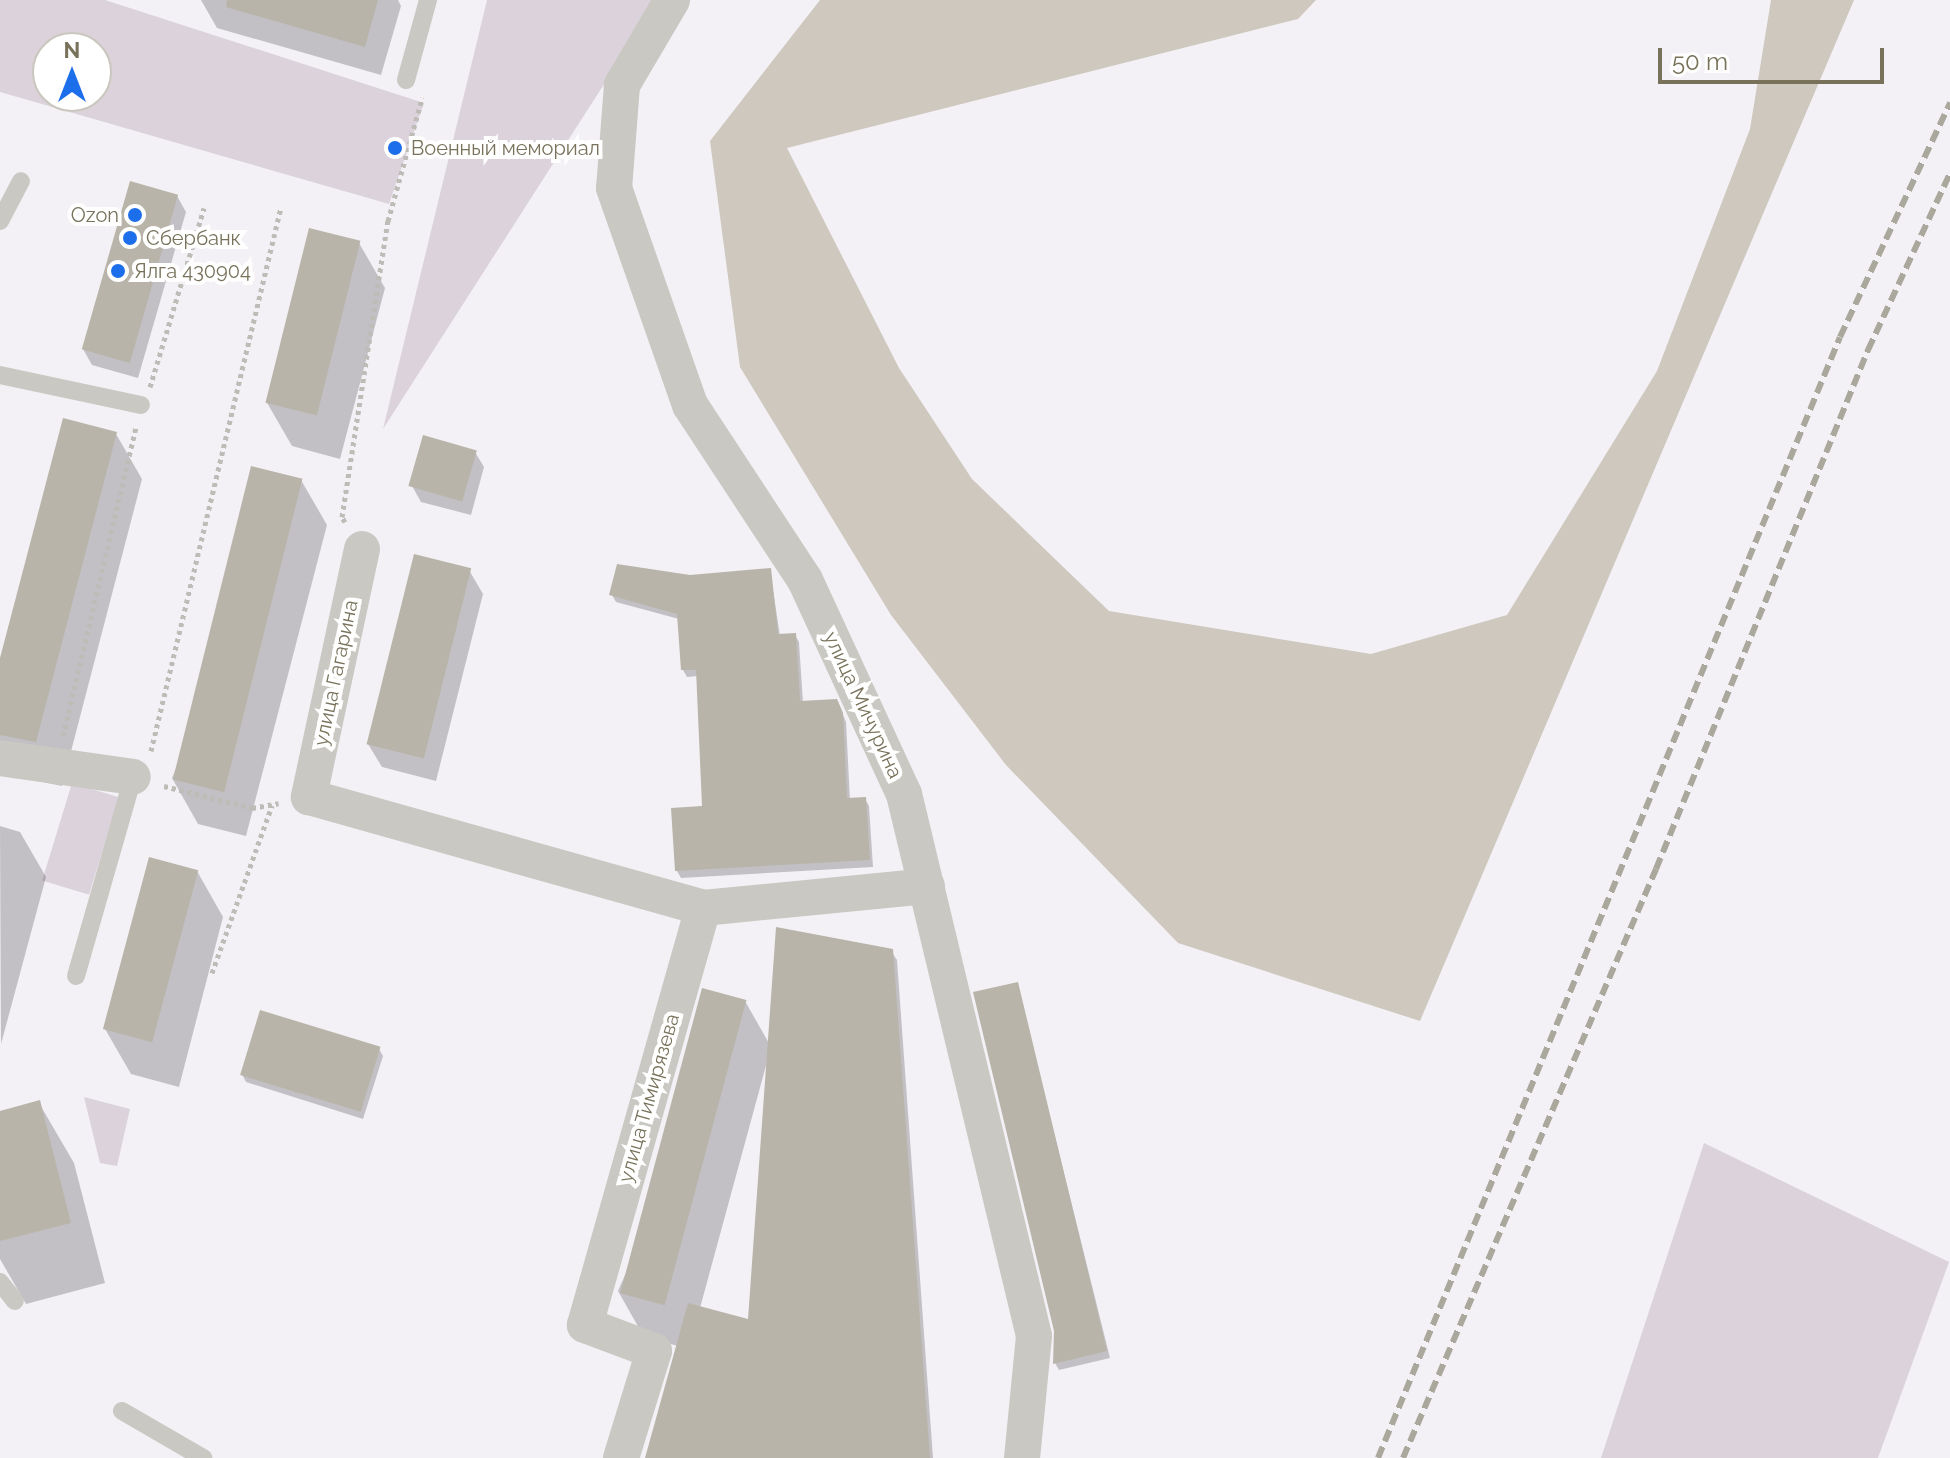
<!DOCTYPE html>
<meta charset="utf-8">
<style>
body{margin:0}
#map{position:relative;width:1950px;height:1458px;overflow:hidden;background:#f3f1f5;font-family:Raleway,sans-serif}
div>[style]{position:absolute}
.green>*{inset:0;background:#dcd2dc;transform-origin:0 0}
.water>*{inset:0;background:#cec8bf}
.shadow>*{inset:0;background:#0003}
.building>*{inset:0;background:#b8b4a9;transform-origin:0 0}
.path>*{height:5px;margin-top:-2.5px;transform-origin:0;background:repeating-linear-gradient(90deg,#bdbcb7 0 4px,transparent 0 8px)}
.lane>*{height:18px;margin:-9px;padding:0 9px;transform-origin:9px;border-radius:9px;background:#c9c8c2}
.street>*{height:36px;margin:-18px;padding:0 18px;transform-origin:18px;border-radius:18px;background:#c9c8c2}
.rail>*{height:6px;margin-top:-3px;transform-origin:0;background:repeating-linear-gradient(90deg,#aaa79c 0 12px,transparent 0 18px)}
.dots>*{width:22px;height:22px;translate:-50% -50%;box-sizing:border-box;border:4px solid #fff;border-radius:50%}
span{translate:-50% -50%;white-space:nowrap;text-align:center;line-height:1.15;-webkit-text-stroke:8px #fff;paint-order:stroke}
.poi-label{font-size:20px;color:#78725b}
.left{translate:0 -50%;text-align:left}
.right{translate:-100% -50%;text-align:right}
.street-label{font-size:20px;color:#78725b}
.north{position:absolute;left:32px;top:32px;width:80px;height:80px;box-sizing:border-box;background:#fff;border:2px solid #c9c7bd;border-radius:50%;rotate:0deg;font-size:22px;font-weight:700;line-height:32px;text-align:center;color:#78725b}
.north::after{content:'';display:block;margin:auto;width:28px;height:36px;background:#1d6eea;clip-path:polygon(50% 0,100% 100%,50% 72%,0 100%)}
.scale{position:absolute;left:1658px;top:48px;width:226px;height:36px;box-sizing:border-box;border:4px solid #78725b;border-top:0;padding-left:10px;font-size:24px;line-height:28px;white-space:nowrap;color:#78725b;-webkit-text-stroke:6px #fff;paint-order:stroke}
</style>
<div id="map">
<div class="green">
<i style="clip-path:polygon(evenodd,0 0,105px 0,424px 103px,389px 204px,0 92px,0 0,48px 48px,96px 48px,96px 96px,48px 96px,48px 48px)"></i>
<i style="clip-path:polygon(487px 0,658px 0,383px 429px)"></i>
<i style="left:72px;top:783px;width:49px;height:102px;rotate:17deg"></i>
<i style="clip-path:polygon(84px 1097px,130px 1109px,117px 1166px,100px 1163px)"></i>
<i style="clip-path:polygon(1704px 1143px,1949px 1262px,1878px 1458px,1601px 1458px)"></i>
</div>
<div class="water">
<i style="clip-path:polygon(820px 0,1316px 0,1298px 19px,787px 148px,899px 368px,972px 479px,1109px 611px,1371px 654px,1507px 615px,1657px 371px,1750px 129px,1771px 0,1854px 0,1420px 1021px,1178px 943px,1006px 765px,891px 615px,740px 367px,710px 141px)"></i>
</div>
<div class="shadow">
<i style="clip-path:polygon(201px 0,398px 0,401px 6px,381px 75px,217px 28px)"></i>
<i style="clip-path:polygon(177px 196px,186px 212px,138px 378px,92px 365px,83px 349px)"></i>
<i style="clip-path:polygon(359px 243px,385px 288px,340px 459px,292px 446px,266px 401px)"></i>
<i style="clip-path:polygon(116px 434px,142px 479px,62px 786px,9px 775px,0 758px,0 666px)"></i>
<i style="clip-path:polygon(475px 452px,484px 467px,471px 515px,421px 502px,412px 486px)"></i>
<i style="clip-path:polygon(301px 480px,327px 525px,246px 836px,198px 824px,172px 778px)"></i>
<i style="clip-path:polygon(469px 570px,483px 594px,436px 781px,382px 767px,368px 744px)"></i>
<i style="clip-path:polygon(770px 570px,780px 636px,795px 635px,799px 642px,803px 703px,840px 708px,846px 722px,850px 800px,865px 799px,869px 806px,873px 867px,681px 878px,677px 871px,704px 808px,698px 676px,687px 677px,683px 670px,679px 619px,616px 602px,612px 595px,689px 577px)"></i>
<i style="clip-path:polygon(0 826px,20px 832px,46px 877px,1px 1044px)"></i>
<i style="clip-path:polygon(197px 871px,223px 917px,179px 1087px,131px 1074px,105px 1029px)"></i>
<i style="clip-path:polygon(evenodd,891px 951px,897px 960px,933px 1458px,647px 1458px,678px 1346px,644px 1337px,618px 1291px,745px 1001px,770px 1045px,891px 951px,767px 1062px,750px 1322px,700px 1308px,767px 1062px)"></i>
<i style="clip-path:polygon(1017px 984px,1110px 1358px,1059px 1370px,1055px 1363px,1056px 1331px)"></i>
<i style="clip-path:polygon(379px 1049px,383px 1056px,363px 1119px,246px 1082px,242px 1074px)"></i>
<i style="clip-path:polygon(39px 1103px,74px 1163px,105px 1283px,26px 1304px,0 1259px,0 1113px)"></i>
</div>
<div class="building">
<i style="clip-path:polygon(227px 0,378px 0,365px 47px,226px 7px)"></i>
<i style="left:130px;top:181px;width:50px;height:175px;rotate:16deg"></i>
<i style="left:309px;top:228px;width:53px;height:180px;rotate:14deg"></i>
<i style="clip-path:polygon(63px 418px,117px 432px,36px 742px,0 735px,0 658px)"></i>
<i style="left:423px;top:435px;width:56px;height:53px;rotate:16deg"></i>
<i style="left:251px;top:466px;width:53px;height:323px;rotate:14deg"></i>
<i style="left:414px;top:554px;width:59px;height:196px;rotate:14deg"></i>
<i style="clip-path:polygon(617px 564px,690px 575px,771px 568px,778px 634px,796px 633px,800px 701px,837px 699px,843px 713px,847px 798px,866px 797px,870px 860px,675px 871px,671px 808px,702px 806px,696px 670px,681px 670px,677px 614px,609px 595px)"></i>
<i style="left:149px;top:857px;width:51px;height:178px;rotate:15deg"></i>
<i style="clip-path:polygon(776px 927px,893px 949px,930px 1458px,645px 1458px,688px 1303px,748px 1319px)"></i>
<i style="clip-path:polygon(1018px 982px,1107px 1351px,1053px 1364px,1054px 1331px,973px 992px)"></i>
<i style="left:702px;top:988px;width:46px;height:316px;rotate:15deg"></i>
<i style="left:260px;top:1010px;width:126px;height:68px;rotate:17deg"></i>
<i style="clip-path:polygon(40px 1100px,71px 1223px,0 1241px,0 1111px)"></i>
</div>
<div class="path">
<i style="left:150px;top:387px;width:187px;rotate:-73.2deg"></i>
<i style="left:345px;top:522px;width:6px;rotate:-121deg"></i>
<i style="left:342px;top:517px;width:300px;rotate:-81.2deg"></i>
<i style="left:388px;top:221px;width:128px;rotate:-74.5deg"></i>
<i style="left:63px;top:736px;width:318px;rotate:-76.7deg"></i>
<i style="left:151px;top:751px;width:559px;rotate:-76.56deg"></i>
<i style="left:164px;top:786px;width:91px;rotate:14deg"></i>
<i style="left:252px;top:808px;width:27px;rotate:-10deg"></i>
<i style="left:212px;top:973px;width:178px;rotate:-70.3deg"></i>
</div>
<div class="lane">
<i style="left:406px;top:80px;width:83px;rotate:-74.6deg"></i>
<i style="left:0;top:221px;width:45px;rotate:-62.3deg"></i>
<i style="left:0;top:375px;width:144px;rotate:12deg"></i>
<i style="left:76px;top:976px;width:207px;rotate:-74deg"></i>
<i style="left:0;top:1282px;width:24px;rotate:52deg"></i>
<i style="left:122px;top:1411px;width:94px;rotate:30.1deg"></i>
</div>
<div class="street">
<i style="left:672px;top:0;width:99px;rotate:120.5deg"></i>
<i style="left:622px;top:85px;width:103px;rotate:94.4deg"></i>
<i style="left:614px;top:188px;width:230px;rotate:70.7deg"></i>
<i style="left:690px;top:405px;width:209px;rotate:56.7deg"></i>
<i style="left:805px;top:580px;width:236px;rotate:65.2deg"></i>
<i style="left:904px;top:794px;width:557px;rotate:76.51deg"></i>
<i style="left:1034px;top:1336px;width:123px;rotate:95.6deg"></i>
<i style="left:362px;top:549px;width:254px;rotate:102.1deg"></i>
<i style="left:309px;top:797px;width:409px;rotate:15.7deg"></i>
<i style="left:0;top:758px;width:134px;rotate:8.1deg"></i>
<i style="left:621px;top:1458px;width:112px;rotate:-72.9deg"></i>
<i style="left:654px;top:1351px;width:74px;rotate:-159.4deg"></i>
<i style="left:585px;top:1325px;width:433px;rotate:-74.2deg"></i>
<i style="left:703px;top:908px;width:225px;rotate:-5.6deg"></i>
</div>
<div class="rail">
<i style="left:1378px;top:1458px;width:1212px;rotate:-67.6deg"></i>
<i style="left:1840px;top:337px;width:259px;rotate:-64.8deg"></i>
<i style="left:1403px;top:1458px;width:641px;rotate:-66.75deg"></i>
<i style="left:1656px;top:869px;width:561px;rotate:-67.78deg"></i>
<i style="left:1868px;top:350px;width:195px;rotate:-65.1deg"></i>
</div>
<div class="dots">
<i style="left:395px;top:148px;background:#1d6eea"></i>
<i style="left:135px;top:215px;background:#1d6eea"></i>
<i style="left:130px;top:238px;background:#1d6eea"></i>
<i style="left:118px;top:271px;background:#1d6eea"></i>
</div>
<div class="poi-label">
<span class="left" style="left:411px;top:148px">Военный мемориал</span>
<span class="right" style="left:119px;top:215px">Ozon</span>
<span class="left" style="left:146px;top:238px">Сбербанк</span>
<span class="left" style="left:134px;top:271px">Ялга 430904</span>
</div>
<div class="street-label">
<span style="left:336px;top:673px;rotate:-78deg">улица Гагарина</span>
<span style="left:863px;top:705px;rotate:65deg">улица Мичурина</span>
<span style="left:649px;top:1098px;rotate:-74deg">улица Тимирязева</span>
</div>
<div class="north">N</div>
<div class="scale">50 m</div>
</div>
